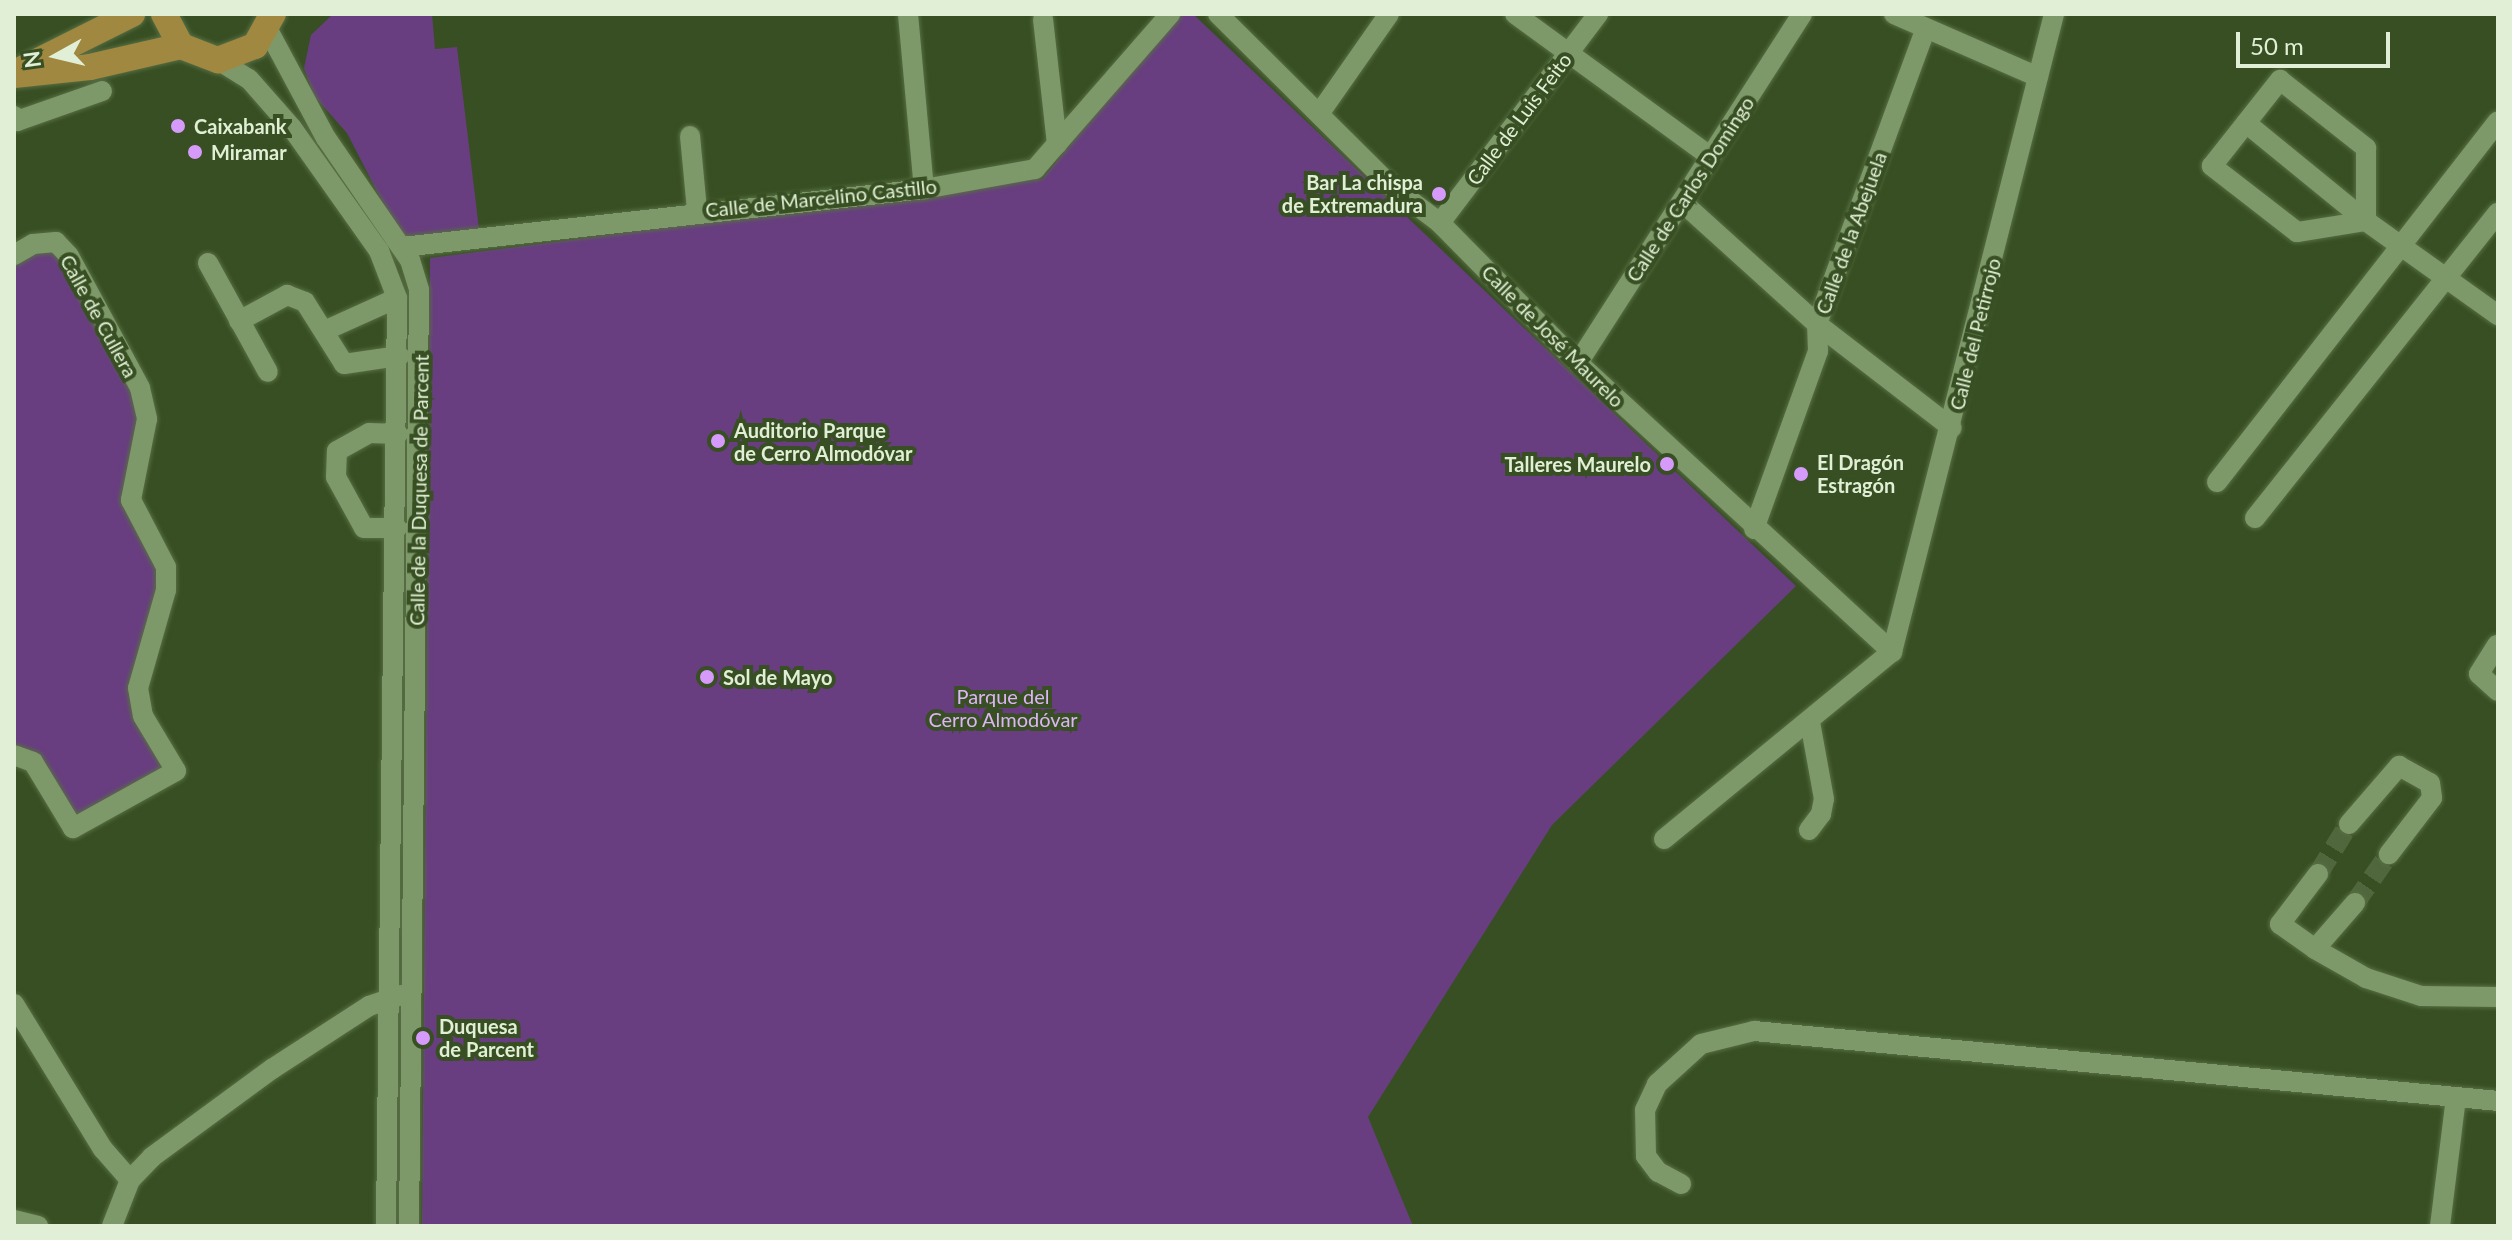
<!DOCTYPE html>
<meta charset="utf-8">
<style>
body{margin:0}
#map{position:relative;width:2512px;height:1240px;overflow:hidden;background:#374f22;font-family:Lato,sans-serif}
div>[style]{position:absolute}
.green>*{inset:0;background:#683e80}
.minor-tunnel>*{height:20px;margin-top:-10px;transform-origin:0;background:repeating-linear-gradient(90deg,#50673d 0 20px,transparent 0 30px)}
.roads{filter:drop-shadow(0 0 2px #586d44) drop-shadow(0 0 2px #586d44)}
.minor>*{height:20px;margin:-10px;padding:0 10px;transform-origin:10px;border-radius:10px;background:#7e9969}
.major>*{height:26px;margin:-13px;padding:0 13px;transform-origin:13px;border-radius:13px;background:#a18840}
.dots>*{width:22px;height:22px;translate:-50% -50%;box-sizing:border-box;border:4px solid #374f22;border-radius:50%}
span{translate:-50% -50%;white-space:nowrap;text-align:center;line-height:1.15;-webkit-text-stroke:8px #374f22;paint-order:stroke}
.street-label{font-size:20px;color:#e0efd5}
.poi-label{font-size:20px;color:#e0efd5;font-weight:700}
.left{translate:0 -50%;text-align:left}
.right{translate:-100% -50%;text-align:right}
.park-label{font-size:20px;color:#ddb5f6}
.frame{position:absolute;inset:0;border:16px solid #e0efd5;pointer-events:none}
.north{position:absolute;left:16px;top:16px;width:80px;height:80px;-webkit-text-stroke:6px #374f22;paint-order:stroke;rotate:262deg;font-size:22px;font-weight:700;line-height:32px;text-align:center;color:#e0efd5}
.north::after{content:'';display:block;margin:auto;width:28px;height:36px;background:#e0efd5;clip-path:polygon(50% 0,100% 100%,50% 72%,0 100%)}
.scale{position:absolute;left:2236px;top:32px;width:154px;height:36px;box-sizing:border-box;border:4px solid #e0efd5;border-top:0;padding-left:10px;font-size:24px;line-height:28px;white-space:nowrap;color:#e0efd5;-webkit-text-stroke:6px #374f22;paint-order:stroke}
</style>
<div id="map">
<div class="green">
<i style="clip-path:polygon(333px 14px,432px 14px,435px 49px,457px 47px,480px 237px,405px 246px,347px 133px,314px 96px,304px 68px,311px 35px)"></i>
<i style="clip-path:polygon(1178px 14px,1193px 14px,1796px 586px,1552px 825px,1368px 1117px,1413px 1226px,422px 1226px,430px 258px,1042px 179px)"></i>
<i style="clip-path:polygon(56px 242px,140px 388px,131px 500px,166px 567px,138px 688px,176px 771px,73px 828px,14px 755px,14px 255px)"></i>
</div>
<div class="minor-tunnel">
<i style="left:2318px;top:874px;width:59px;rotate:-58.2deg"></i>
<i style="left:2355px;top:903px;width:60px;rotate:-55.2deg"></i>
</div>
<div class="roads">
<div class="minor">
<i style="left:908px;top:14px;width:176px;rotate:84.8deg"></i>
<i style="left:1218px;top:14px;width:243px;rotate:44.8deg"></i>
<i style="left:1390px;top:185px;width:63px;rotate:37.2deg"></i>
<i style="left:1440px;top:223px;width:197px;rotate:45.4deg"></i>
<i style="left:1578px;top:363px;width:427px;rotate:42.6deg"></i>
<i style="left:1515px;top:14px;width:241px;rotate:36.1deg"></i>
<i style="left:1894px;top:14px;width:157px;rotate:23.6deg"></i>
<i style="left:1043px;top:19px;width:126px;rotate:83.6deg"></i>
<i style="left:268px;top:30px;width:123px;rotate:61.8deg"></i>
<i style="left:326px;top:138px;width:148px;rotate:55.5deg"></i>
<i style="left:410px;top:260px;width:31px;rotate:73deg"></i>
<i style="left:419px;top:290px;width:936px;rotate:90.61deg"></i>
<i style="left:218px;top:60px;width:36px;rotate:32deg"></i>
<i style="left:249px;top:79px;width:65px;rotate:48.7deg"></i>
<i style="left:292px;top:128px;width:151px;rotate:54.7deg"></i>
<i style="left:379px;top:251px;width:50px;rotate:69deg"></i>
<i style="left:397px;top:298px;width:928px;rotate:90.68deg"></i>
<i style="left:2280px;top:80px;width:110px;rotate:38.3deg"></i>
<i style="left:2366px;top:148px;width:73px;rotate:90deg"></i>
<i style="left:2366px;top:221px;width:70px;rotate:170.9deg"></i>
<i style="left:2297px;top:232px;width:108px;rotate:-142.2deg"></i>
<i style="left:2212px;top:166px;width:110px;rotate:-51.7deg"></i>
<i style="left:1319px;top:114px;width:122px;rotate:-55deg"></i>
<i style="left:14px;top:116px;width:6px;rotate:59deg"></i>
<i style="left:17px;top:121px;width:90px;rotate:-19.4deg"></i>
<i style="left:2246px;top:123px;width:155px;rotate:39.2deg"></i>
<i style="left:2366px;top:221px;width:162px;rotate:35.5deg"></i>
<i style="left:690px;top:136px;width:74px;rotate:84.6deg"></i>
<i style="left:1682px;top:202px;width:182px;rotate:42.1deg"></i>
<i style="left:1817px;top:324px;width:170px;rotate:37.6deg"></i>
<i style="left:1440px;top:223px;width:262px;rotate:-52.9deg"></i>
<i style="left:402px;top:247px;width:525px;rotate:-6.34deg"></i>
<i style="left:924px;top:189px;width:113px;rotate:-10.2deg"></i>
<i style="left:1035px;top:169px;width:206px;rotate:-48.9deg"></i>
<i style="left:14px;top:255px;width:22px;rotate:-30deg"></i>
<i style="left:33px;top:244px;width:23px;rotate:-5deg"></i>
<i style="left:56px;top:242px;width:19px;rotate:47deg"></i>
<i style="left:69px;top:256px;width:150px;rotate:61.7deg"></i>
<i style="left:140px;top:388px;width:32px;rotate:77deg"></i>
<i style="left:147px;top:419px;width:83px;rotate:101.2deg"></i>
<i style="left:131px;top:500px;width:76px;rotate:62.4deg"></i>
<i style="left:166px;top:567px;width:23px;rotate:90deg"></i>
<i style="left:166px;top:590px;width:102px;rotate:105.9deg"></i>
<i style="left:138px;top:688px;width:28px;rotate:80deg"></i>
<i style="left:143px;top:716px;width:64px;rotate:59deg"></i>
<i style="left:176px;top:771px;width:118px;rotate:151deg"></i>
<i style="left:73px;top:828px;width:77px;rotate:-121.2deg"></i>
<i style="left:33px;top:762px;width:20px;rotate:-160deg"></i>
<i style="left:208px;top:263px;width:124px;rotate:61.2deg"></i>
<i style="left:239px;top:321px;width:55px;rotate:-28.4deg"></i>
<i style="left:287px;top:295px;width:19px;rotate:21deg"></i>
<i style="left:305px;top:302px;width:73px;rotate:57.8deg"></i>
<i style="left:344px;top:364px;width:56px;rotate:-8.3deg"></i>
<i style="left:324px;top:331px;width:80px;rotate:-24.3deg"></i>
<i style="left:1578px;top:363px;width:415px;rotate:-57.3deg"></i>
<i style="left:2217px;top:482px;width:457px;rotate:-52.1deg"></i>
<i style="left:2255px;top:518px;width:390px;rotate:-51.5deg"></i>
<i style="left:397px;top:528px;width:33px;rotate:180deg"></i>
<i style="left:364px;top:528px;width:58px;rotate:-118.8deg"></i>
<i style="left:336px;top:477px;width:26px;rotate:-88deg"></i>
<i style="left:337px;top:451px;width:37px;rotate:-29deg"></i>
<i style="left:369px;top:433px;width:29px;rotate:2deg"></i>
<i style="left:1754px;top:529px;width:189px;rotate:-70.2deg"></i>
<i style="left:1818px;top:351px;width:27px;rotate:-92deg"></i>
<i style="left:1817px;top:324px;width:315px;rotate:-69.8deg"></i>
<i style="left:2497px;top:645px;width:34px;rotate:122deg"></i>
<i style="left:2479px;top:674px;width:25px;rotate:42deg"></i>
<i style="left:1892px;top:652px;width:658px;rotate:-75.75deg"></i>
<i style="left:2349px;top:824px;width:77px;rotate:-49.2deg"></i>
<i style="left:2399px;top:766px;width:35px;rotate:29deg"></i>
<i style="left:2430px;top:783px;width:15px;rotate:82deg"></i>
<i style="left:2432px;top:798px;width:71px;rotate:127.5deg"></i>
<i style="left:1809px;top:830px;width:20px;rotate:-53deg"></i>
<i style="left:1821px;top:814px;width:15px;rotate:-79deg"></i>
<i style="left:1824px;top:799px;width:78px;rotate:-100.3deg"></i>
<i style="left:1664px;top:839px;width:295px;rotate:-39.4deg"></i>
<i style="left:2318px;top:874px;width:63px;rotate:127.2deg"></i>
<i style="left:2280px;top:924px;width:43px;rotate:35.5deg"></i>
<i style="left:2315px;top:949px;width:59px;rotate:29.6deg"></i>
<i style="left:2366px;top:978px;width:58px;rotate:18.1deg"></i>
<i style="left:2421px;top:996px;width:77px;rotate:0.7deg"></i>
<i style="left:2315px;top:949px;width:61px;rotate:-49deg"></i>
<i style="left:14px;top:1004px;width:170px;rotate:58.5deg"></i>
<i style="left:103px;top:1149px;width:41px;rotate:48.9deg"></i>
<i style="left:1681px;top:1184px;width:26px;rotate:-152deg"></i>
<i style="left:1658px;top:1172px;width:20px;rotate:-127deg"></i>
<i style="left:1646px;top:1156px;width:46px;rotate:-91.2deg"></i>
<i style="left:1645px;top:1110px;width:29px;rotate:-65deg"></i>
<i style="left:1657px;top:1084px;width:59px;rotate:-42.3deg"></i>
<i style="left:1701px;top:1044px;width:55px;rotate:-13.8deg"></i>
<i style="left:1754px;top:1031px;width:747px;rotate:5.37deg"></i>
<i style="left:14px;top:1220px;width:25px;rotate:14deg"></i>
<i style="left:112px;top:1226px;width:49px;rotate:-68.6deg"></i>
<i style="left:130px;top:1180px;width:32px;rotate:-46deg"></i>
<i style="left:152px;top:1157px;width:149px;rotate:-36.3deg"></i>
<i style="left:272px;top:1069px;width:116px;rotate:-33deg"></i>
<i style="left:369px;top:1006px;width:34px;rotate:-19deg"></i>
<i style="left:2440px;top:1226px;width:129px;rotate:-82.9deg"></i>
</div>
<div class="major">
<i style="left:164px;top:14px;width:36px;rotate:62deg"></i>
<i style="left:181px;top:46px;width:40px;rotate:21deg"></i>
<i style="left:218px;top:60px;width:40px;rotate:-21deg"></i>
<i style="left:255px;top:46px;width:37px;rotate:-61deg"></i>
<i style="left:24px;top:68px;width:121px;rotate:-26.6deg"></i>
<i style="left:14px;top:75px;width:76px;rotate:-6deg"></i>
<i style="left:90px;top:67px;width:93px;rotate:-13deg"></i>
</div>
</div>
<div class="dots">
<i style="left:178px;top:126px;background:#d69bfa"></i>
<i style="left:195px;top:152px;background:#d69bfa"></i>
<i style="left:1439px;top:194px;background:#d69bfa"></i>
<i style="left:718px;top:441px;background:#d69bfa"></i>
<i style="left:1667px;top:464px;background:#d69bfa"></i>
<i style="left:1801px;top:474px;background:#d69bfa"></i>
<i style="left:707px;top:677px;background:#d69bfa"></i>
<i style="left:423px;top:1038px;background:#d69bfa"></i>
</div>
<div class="street-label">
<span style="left:1519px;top:119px;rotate:-53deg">Calle de Luis Feito</span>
<span style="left:1690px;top:189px;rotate:-57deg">Calle de Carlos Domingo</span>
<span style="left:821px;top:198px;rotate:-6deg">Calle de Marcelino Castillo</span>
<span style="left:1851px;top:233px;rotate:-70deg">Calle de la Abejuela</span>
<span style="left:99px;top:316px;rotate:61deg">Calle de Cullera</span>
<span style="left:1975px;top:334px;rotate:-76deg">Calle del Petirrojo</span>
<span style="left:1553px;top:336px;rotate:45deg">Calle de José Maurelo</span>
<span style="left:419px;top:490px;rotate:-89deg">Calle de la Duquesa de Parcent</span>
</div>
<div class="poi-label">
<span class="left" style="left:194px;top:126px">Caixabank</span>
<span class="left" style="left:211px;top:152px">Miramar</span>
<span class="right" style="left:1423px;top:194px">Bar La chispa<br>de Extremadura</span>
<span class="left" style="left:734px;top:442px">Auditorio Parque<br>de Cerro Almodóvar</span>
<span class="left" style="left:1817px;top:474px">El Dragón<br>Estragón</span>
<span class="right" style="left:1651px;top:464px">Talleres Maurelo</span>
<span class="left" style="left:723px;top:677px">Sol de Mayo</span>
<span class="left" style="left:439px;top:1038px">Duquesa<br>de Parcent</span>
</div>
<div class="park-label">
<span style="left:1003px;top:708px">Parque del<br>Cerro Almodóvar</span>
</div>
<div class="frame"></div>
<div class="north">N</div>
<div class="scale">50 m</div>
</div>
